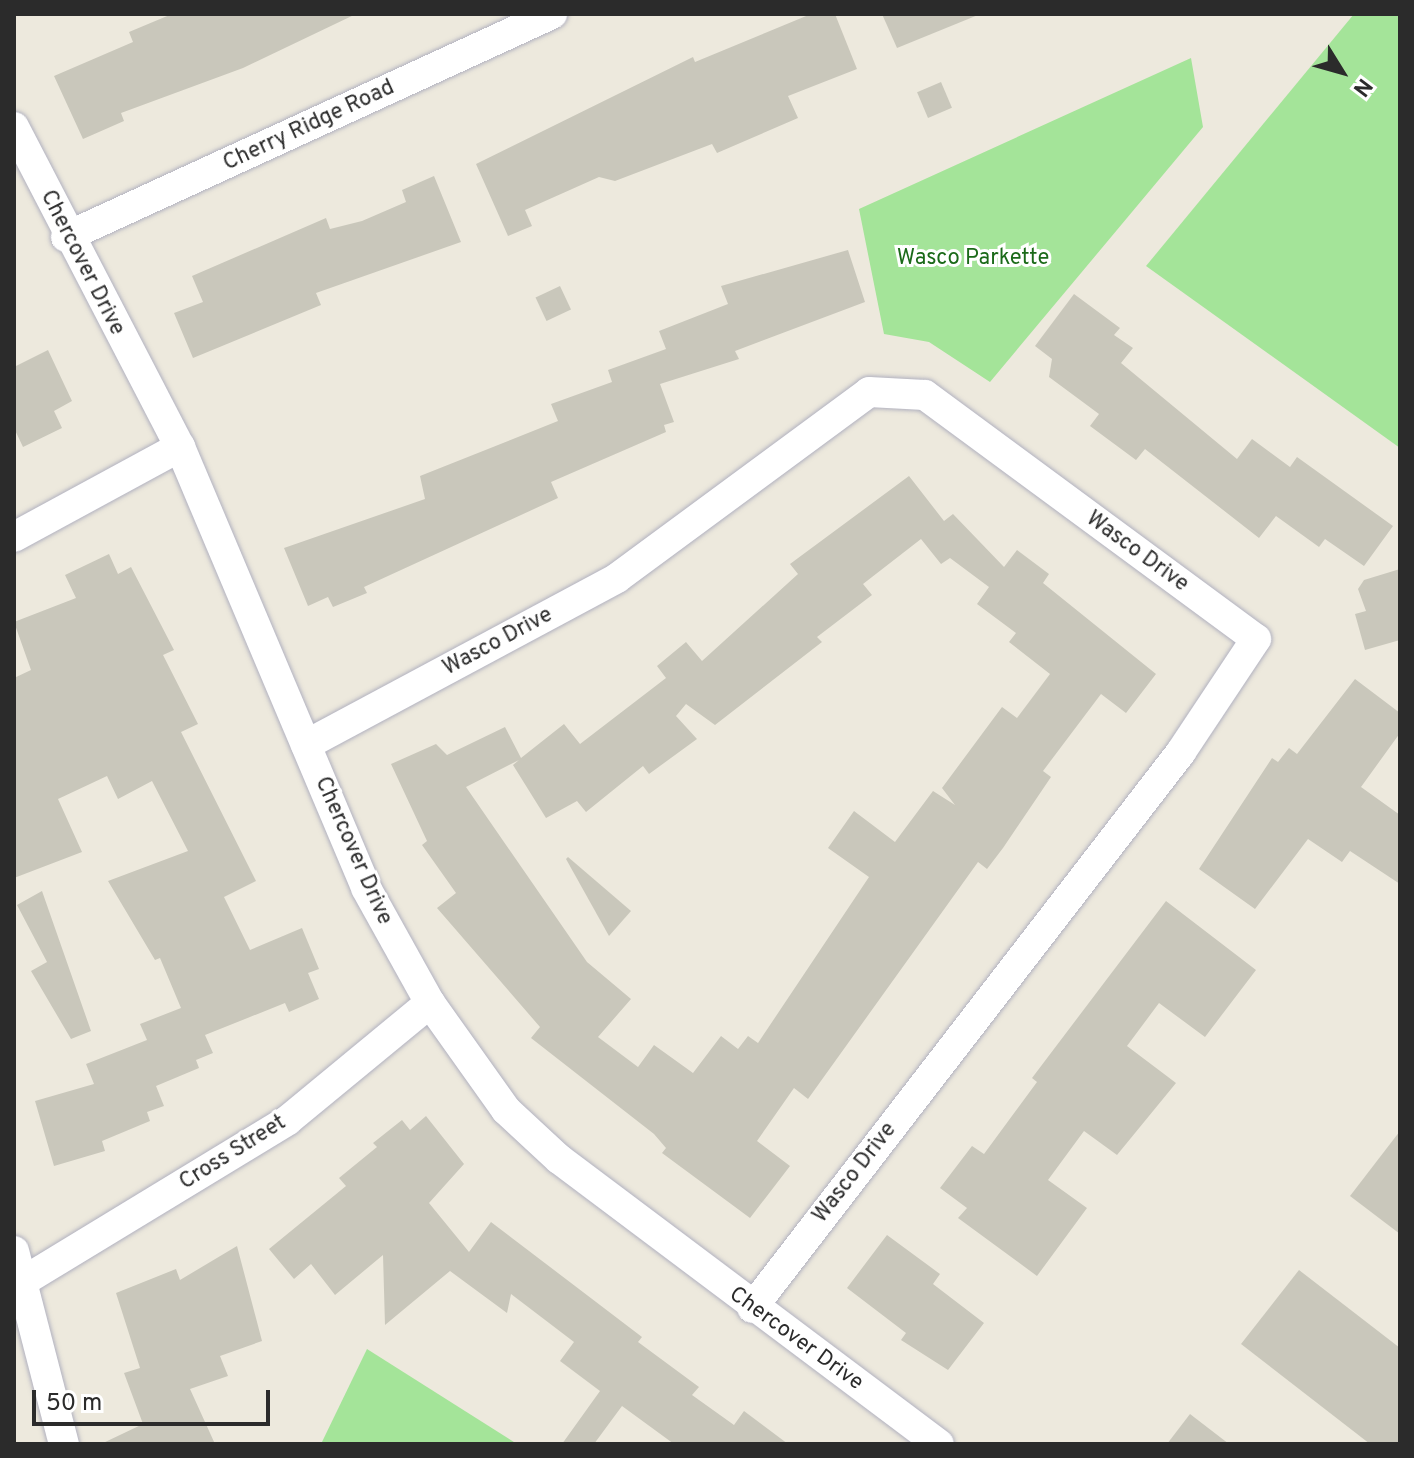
<!DOCTYPE html>
<style>
body{margin:0}
#map{position:relative;width:1414px;height:1458px;overflow:hidden;background:#ede9dd;font-family:Overpass,sans-serif}
div>[style]{position:absolute}
.green>*{inset:0;background:#a4e499}
.building>*{inset:0;background:#c9c7bb;transform-origin:0 0}
.roads{filter:drop-shadow(0 0 2px #b1b1bf) drop-shadow(0 0 2px #b1b1bf)}
.street>*{height:30px;margin:-15px;padding:0 15px;transform-origin:15px;border-radius:15px;background:#fff}
span{translate:-50% -50%;white-space:nowrap;text-align:center;line-height:1.15;-webkit-text-stroke:6px #fff;paint-order:stroke}
.street-label{font-size:22px;color:#2b2b2b}
.park-label{font-size:22px;color:#1b6a19}
.frame{position:absolute;inset:0;border:16px solid #2b2b2b;pointer-events:none}
.north{position:absolute;left:1302px;top:32px;width:80px;height:80px;-webkit-text-stroke:6px #fff;paint-order:stroke;rotate:127deg;font-size:22px;font-weight:700;line-height:32px;text-align:center;color:#2b2b2b}
.north::after{content:'';display:block;margin:auto;width:28px;height:36px;background:#2b2b2b;clip-path:polygon(50% 0,100% 100%,50% 72%,0 100%)}
.scale{position:absolute;left:32px;top:1390px;width:238px;height:36px;box-sizing:border-box;border:4px solid #2b2b2b;border-top:0;padding-left:10px;font-size:24px;line-height:28px;white-space:nowrap;color:#2b2b2b;-webkit-text-stroke:6px #fff;paint-order:stroke}
</style>
<div id="map">
<div class="green">
<i style="clip-path:polygon(1354px 14px,1400px 14px,1400px 448px,1146px 266px)"></i>
<i style="clip-path:polygon(1191px 58px,1203px 127px,990px 382px,929px 342px,884px 334px,859px 209px)"></i>
<i style="clip-path:polygon(367px 1349px,517px 1444px,321px 1444px)"></i>
</div>
<div class="building">
<i style="clip-path:polygon(172px 14px,356px 14px,243px 68px,121px 113px,124px 121px,83px 139px,54px 76px,133px 42px,129px 32px)"></i>
<i style="clip-path:polygon(811px 14px,835px 14px,857px 69px,788px 96px,798px 118px,717px 153px,712px 144px,615px 181px,599px 177px,525px 210px,532px 226px,508px 236px,476px 164px,693px 57px,695px 62px)"></i>
<i style="clip-path:polygon(882px 14px,978px 14px,978px 15px,897px 48px)"></i>
<i style="left:941px;top:82px;width:28px;height:26px;rotate:67deg"></i>
<i style="clip-path:polygon(434px 176px,461px 242px,316px 293px,321px 305px,193px 358px,174px 313px,203px 302px,192px 276px,326px 218px,330px 229px,362px 221px,406px 202px,402px 190px)"></i>
<i style="clip-path:polygon(848px 250px,865px 302px,735px 351px,739px 359px,660px 384px,674px 422px,664px 425px,666px 432px,551px 482px,558px 498px,364px 587px,367px 593px,333px 607px,328px 597px,308px 606px,284px 548px,425px 499px,420px 476px,558px 421px,551px 404px,612px 382px,608px 370px,666px 349px,659px 331px,728px 304px,721px 286px)"></i>
<i style="left:560px;top:286px;width:26px;height:27px;rotate:65deg"></i>
<i style="clip-path:polygon(1074px 294px,1120px 328px,1114px 335px,1133px 348px,1121px 363px,1237px 459px,1252px 439px,1290px 467px,1297px 457px,1393px 526px,1364px 566px,1325px 539px,1319px 547px,1276px 516px,1259px 538px,1145px 449px,1136px 460px,1090px 426px,1099px 414px,1049px 377px,1052px 359px,1035px 346px)"></i>
<i style="clip-path:polygon(48px 350px,72px 401px,54px 411px,62px 428px,23px 447px,14px 428px,14px 367px)"></i>
<i style="clip-path:polygon(evenodd,909px 476px,944px 521px,953px 514px,1004px 567px,1017px 550px,1049px 574px,1043px 583px,1156px 674px,1126px 713px,1101px 694px,1043px 771px,1051px 777px,1003px 848px,987px 869px,978px 862px,808px 1099px,794px 1088px,757px 1141px,790px 1166px,750px 1218px,662px 1153px,666px 1148px,654px 1134px,531px 1038px,540px 1027px,437px 908px,456px 893px,422px 845px,427px 841px,391px 764px,436px 744px,447px 755px,505px 727px,521px 758px,564px 724px,580px 744px,666px 678px,657px 666px,686px 642px,702px 661px,798px 574px,790px 564px,909px 476px,921px 539px,941px 564px,950px 558px,989px 587px,977px 604px,1016px 633px,1009px 642px,1050px 674px,1017px 718px,1002px 707px,942px 788px,955px 805px,933px 791px,895px 842px,854px 811px,828px 848px,869px 877px,758px 1043px,748px 1036px,738px 1049px,721px 1036px,693px 1073px,654px 1045px,638px 1067px,598px 1037px,631px 999px,587px 962px,466px 787px,519px 760px,513px 765px,546px 818px,577px 801px,586px 812px,643px 766px,649px 774px,697px 739px,676px 716px,686px 704px,715px 725px,822px 642px,817px 637px,872px 595px,863px 584px,921px 539px)"></i>
<i style="clip-path:polygon(109px 554px,118px 574px,131px 567px,174px 650px,163px 655px,198px 724px,181px 732px,256px 881px,224px 897px,250px 950px,302px 928px,319px 969px,308px 973px,319px 999px,289px 1012px,285px 1003px,205px 1035px,213px 1053px,196px 1060px,199px 1068px,156px 1086px,164px 1106px,147px 1112px,150px 1121px,102px 1141px,105px 1151px,54px 1166px,35px 1101px,94px 1084px,86px 1064px,147px 1040px,140px 1024px,181px 1008px,160px 958px,155px 960px,108px 881px,188px 851px,152px 781px,118px 799px,107px 776px,58px 799px,82px 852px,14px 878px,14px 678px,31px 670px,14px 622px,76px 598px,65px 575px)"></i>
<i style="clip-path:polygon(1400px 569px,1400px 640px,1365px 650px,1355px 614px,1366px 611px,1358px 589px,1364px 580px)"></i>
<i style="clip-path:polygon(1355px 679px,1400px 713px,1400px 733px,1361px 787px,1400px 815px,1400px 884px,1350px 851px,1342px 862px,1308px 839px,1255px 909px,1199px 869px,1272px 758px,1278px 762px,1289px 748px,1297px 754px)"></i>
<i style="clip-path:polygon(568px 857px,631px 911px,609px 936px,566px 859px)"></i>
<i style="clip-path:polygon(42px 891px,91px 1031px,71px 1039px,31px 971px,47px 962px,17px 905px)"></i>
<i style="clip-path:polygon(1166px 901px,1256px 970px,1205px 1037px,1159px 1003px,1127px 1046px,1176px 1083px,1117px 1155px,1084px 1131px,1048px 1180px,1087px 1208px,1037px 1276px,958px 1218px,967px 1208px,940px 1188px,972px 1146px,984px 1154px,1037px 1082px,1032px 1078px)"></i>
<i style="clip-path:polygon(426px 1116px,464px 1164px,429px 1203px,469px 1252px,491px 1222px,642px 1337px,638px 1342px,699px 1387px,692px 1395px,734px 1425px,744px 1411px,788px 1444px,674px 1444px,622px 1406px,594px 1444px,562px 1444px,600px 1391px,560px 1361px,574px 1342px,511px 1294px,507px 1313px,450px 1271px,385px 1325px,383px 1255px,335px 1295px,311px 1264px,294px 1279px,269px 1249px,346px 1186px,339px 1178px,377px 1147px,373px 1143px,402px 1120px,410px 1130px)"></i>
<i style="clip-path:polygon(1400px 1131px,1400px 1234px,1350px 1196px)"></i>
<i style="clip-path:polygon(887px 1235px,940px 1274px,933px 1284px,984px 1323px,948px 1370px,901px 1340px,906px 1333px,847px 1288px)"></i>
<i style="clip-path:polygon(237px 1246px,262px 1341px,220px 1356px,228px 1376px,190px 1389px,215px 1444px,101px 1444px,143px 1424px,124px 1373px,140px 1368px,116px 1293px,176px 1269px,180px 1280px)"></i>
<i style="clip-path:polygon(1299px 1270px,1400px 1348px,1400px 1444px,1370px 1444px,1241px 1344px)"></i>
<i style="clip-path:polygon(1190px 1414px,1229px 1444px,1167px 1444px)"></i>
</div>
<div class="roads">
<div class="street">
<i style="left:14px;top:127px;width:360px;rotate:62.6deg"></i>
<i style="left:180px;top:447px;width:479px;rotate:67.1deg"></i>
<i style="left:366px;top:888px;width:132px;rotate:60.9deg"></i>
<i style="left:430px;top:1003px;width:131px;rotate:54.6deg"></i>
<i style="left:506px;top:1110px;width:72px;rotate:42.8deg"></i>
<i style="left:559px;top:1159px;width:475px;rotate:36.9deg"></i>
<i style="left:66px;top:237px;width:535px;rotate:-24.65deg"></i>
<i style="left:14px;top:537px;width:189px;rotate:-28.5deg"></i>
<i style="left:306px;top:745px;width:353px;rotate:-28.2deg"></i>
<i style="left:617px;top:578px;width:313px;rotate:-36.4deg"></i>
<i style="left:869px;top:392px;width:56px;rotate:3.1deg"></i>
<i style="left:925px;top:395px;width:411px;rotate:36.4deg"></i>
<i style="left:1256px;top:639px;width:136px;rotate:123.6deg"></i>
<i style="left:1181px;top:752px;width:702px;rotate:127.65deg"></i>
<i style="left:14px;top:1251px;width:199px;rotate:75.5deg"></i>
<i style="left:22px;top:1282px;width:311px;rotate:-31.3deg"></i>
<i style="left:288px;top:1120px;width:184px;rotate:-39.5deg"></i>
</div>
</div>
<div class="street-label">
<span style="left:309px;top:126px;rotate:-25deg">Cherry Ridge Road</span>
<span style="left:82px;top:263px;rotate:63deg">Chercover Drive</span>
<span style="left:1137px;top:552px;rotate:36deg">Wasco Drive</span>
<span style="left:498px;top:642px;rotate:-28deg">Wasco Drive</span>
<span style="left:353px;top:851px;rotate:66deg">Chercover Drive</span>
<span style="left:233px;top:1153px;rotate:-32deg">Cross Street</span>
<span style="left:855px;top:1173px;rotate:-52deg">Wasco Drive</span>
<span style="left:796px;top:1339px;rotate:36deg">Chercover Drive</span>
</div>
<div class="park-label">
<span style="left:973px;top:259px">Wasco Parkette</span>
</div>
<div class="frame"></div>
<div class="north">N</div>
<div class="scale">50 m</div>
</div>
